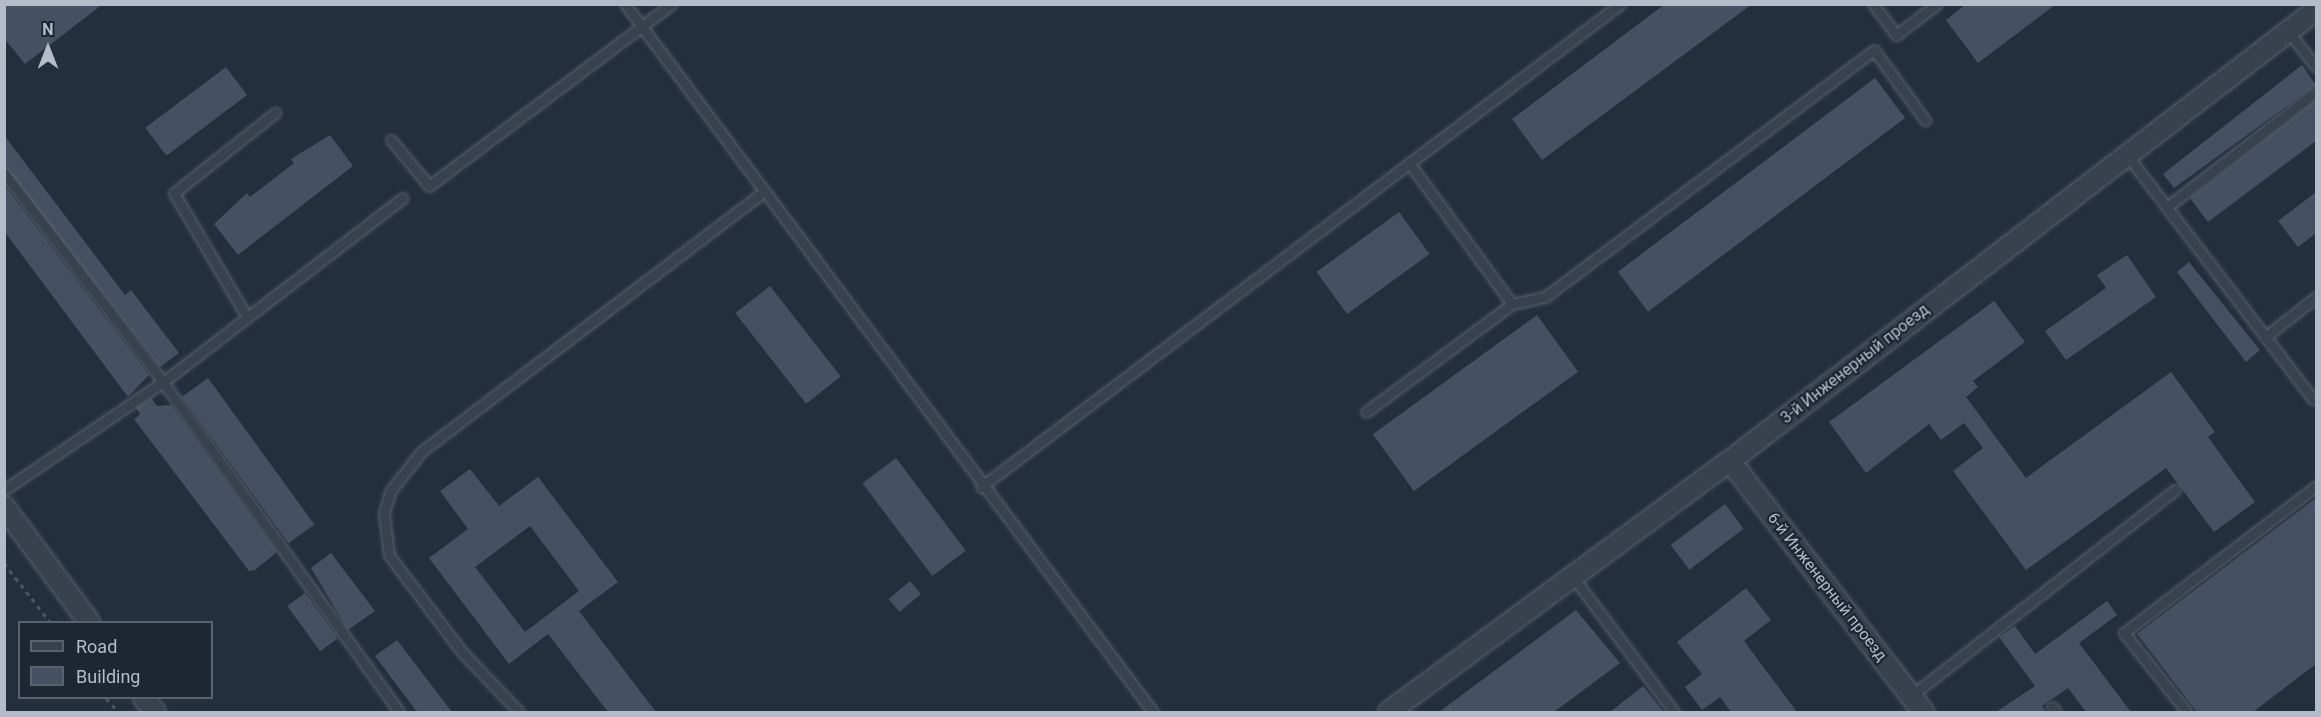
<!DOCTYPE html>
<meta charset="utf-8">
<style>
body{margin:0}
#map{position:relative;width:2321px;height:717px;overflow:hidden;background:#242f3e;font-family:Roboto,sans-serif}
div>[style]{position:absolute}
.building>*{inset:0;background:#455162;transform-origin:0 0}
.path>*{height:3px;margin-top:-1.5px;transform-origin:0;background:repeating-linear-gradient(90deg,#44595c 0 4.5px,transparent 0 9px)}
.roads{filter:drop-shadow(0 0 2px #565f6c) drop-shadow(0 0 2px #565f6c)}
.service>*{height:9px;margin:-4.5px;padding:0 4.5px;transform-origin:4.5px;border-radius:4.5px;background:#38414e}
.minor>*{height:20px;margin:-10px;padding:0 10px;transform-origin:10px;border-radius:10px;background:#38414e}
span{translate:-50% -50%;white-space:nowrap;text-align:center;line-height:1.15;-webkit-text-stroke:4.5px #1d2633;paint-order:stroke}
.street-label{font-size:16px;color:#b4bcc9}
.frame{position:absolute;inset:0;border:6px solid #b4bcc9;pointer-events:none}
.legend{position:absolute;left:18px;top:621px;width:195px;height:78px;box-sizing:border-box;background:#1d2633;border:2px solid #59626f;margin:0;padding:8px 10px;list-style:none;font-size:18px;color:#b4bcc9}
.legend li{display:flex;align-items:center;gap:12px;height:30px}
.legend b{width:30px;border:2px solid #59626f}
.north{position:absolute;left:18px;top:18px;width:60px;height:60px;-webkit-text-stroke:4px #1d2633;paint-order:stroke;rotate:0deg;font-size:16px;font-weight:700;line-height:24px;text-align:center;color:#b4bcc9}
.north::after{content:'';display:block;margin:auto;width:21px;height:27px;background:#b4bcc9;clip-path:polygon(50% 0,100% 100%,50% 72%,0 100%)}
</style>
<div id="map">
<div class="building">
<i style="clip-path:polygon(4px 4px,103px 4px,25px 64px,4px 38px)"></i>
<i style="clip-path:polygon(1665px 4px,1752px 4px,1542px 160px,1512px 119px)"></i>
<i style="clip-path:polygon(1966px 4px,2056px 4px,1978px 63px,1946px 20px)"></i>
<i style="clip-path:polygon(2302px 65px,2316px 85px,2174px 188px,2163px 174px)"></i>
<i style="left:226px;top:67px;width:35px;height:101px;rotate:53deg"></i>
<i style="left:1875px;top:78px;width:50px;height:322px;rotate:53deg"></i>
<i style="clip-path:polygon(2316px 100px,2316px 141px,2208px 222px,2190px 198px)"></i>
<i style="clip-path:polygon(4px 135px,125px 295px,131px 290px,179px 353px,160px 367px,4px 166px)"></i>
<i style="clip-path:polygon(330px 135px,353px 166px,238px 255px,214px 224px,247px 193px,250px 197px,294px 163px,291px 159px)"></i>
<i style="clip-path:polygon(4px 185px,149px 375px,128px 397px,4px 231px)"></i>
<i style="clip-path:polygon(2316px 192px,2316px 233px,2298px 247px,2278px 221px)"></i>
<i style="left:1399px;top:212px;width:52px;height:102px;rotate:54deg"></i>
<i style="clip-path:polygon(2127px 255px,2156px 297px,2066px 360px,2045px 331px,2106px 288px,2097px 275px)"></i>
<i style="clip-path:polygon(2189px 262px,2260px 350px,2246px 362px,2177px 272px)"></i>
<i style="left:770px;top:286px;width:115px;height:44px;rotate:52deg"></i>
<i style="clip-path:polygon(1994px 301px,2025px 342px,1973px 381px,1978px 387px,1966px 397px,2026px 478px,2171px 372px,2215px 432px,2208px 437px,2255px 502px,2214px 532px,2166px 468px,2026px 570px,1953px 471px,1983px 448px,1964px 423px,1941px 440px,1929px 424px,1866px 473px,1829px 422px)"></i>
<i style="left:1537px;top:315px;width:70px;height:203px;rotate:54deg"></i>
<i style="left:208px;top:378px;width:181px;height:32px;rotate:54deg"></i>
<i style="clip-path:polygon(151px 398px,157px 406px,171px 405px,277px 552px,255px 570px,249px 571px,134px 419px,140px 414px,136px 408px)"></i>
<i style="left:896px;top:458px;width:116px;height:42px;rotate:53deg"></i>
<i style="clip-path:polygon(evenodd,470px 469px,499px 506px,538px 477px,618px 582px,579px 611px,656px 712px,608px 712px,548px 634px,509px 664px,429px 558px,468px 529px,440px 491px,470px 469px,530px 526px,579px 591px,525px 632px,475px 567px,530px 526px)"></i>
<i style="clip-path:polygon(2316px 498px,2316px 664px,2253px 712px,2197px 712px,2137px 634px)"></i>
<i style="left:1725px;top:504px;width:31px;height:68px;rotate:53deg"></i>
<i style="clip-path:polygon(331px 553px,375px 611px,348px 630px,311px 568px)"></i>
<i style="left:910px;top:581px;width:17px;height:28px;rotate:50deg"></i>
<i style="clip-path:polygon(1746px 588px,1771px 620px,1744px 641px,1797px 712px,1731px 712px,1720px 697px,1702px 710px,1685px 687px,1702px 674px,1677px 642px)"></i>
<i style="left:305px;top:593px;width:56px;height:22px;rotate:54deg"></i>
<i style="clip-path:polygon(2107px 601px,2117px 615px,2079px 643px,2131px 712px,2086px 712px,2068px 688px,2042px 706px,2046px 712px,1996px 712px,2035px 686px,1999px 637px,2015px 626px,2035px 654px)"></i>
<i style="clip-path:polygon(1576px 610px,1620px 663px,1554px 712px,1439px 712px)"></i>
<i style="clip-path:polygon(397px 640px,452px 712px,417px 712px,375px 656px)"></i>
<i style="clip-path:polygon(1643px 686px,1664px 712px,1610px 712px)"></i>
</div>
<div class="path">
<i style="left:4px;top:563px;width:75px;rotate:52.1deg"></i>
<i style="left:106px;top:698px;width:18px;rotate:49deg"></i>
</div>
<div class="roads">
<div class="service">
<i style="left:625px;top:4px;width:883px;rotate:53.29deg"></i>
<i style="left:1873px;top:4px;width:39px;rotate:53deg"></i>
<i style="left:1896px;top:35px;width:51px;rotate:-37.1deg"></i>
<i style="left:2288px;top:31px;width:46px;rotate:52.1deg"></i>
<i style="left:391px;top:140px;width:60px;rotate:50.4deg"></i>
<i style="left:429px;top:186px;width:303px;rotate:-36.9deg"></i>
<i style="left:2127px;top:155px;width:307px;rotate:52.7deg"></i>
<i style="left:4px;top:173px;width:263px;rotate:52.7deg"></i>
<i style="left:163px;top:382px;width:406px;rotate:54.4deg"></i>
<i style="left:2167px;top:207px;width:188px;rotate:-37.7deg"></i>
<i style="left:1512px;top:304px;width:34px;rotate:-12deg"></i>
<i style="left:1545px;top:297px;width:411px;rotate:-36.9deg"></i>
<i style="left:1874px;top:50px;width:87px;rotate:53.9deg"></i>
<i style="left:247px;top:317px;width:144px;rotate:-120.5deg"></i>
<i style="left:174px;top:193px;width:129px;rotate:-38.4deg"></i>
<i style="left:2265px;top:337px;width:65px;rotate:-38.1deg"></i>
<i style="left:1366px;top:412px;width:182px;rotate:-36.5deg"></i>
<i style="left:1512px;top:304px;width:175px;rotate:-126.1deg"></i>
<i style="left:981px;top:487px;width:801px;rotate:-37.08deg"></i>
<i style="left:4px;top:490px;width:192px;rotate:-34.2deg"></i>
<i style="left:163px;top:382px;width:302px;rotate:-37.5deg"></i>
<i style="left:1573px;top:577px;width:169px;rotate:53.2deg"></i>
<i style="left:1911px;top:696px;width:335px;rotate:-38deg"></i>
<i style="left:2052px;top:707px;width:6px;rotate:51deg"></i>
<i style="left:519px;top:712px;width:83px;rotate:-133.5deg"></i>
<i style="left:462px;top:652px;width:121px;rotate:-127deg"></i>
<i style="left:389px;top:555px;width:42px;rotate:-96.8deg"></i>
<i style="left:384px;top:513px;width:24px;rotate:-73deg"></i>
<i style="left:391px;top:490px;width:50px;rotate:-51.5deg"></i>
<i style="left:422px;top:451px;width:430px;rotate:-37.2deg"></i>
<i style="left:2187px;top:712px;width:101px;rotate:-128.6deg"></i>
<i style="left:2124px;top:633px;width:242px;rotate:-37.4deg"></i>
</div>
<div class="minor">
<i style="left:1730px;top:461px;width:317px;rotate:52.4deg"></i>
<i style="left:4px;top:507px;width:143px;rotate:53.5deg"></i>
<i style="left:144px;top:698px;width:18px;rotate:52deg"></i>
<i style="left:1389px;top:712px;width:423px;rotate:-36.4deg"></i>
<i style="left:1730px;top:461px;width:739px;rotate:-37.58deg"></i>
</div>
</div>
<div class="street-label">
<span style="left:1855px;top:364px;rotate:-38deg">3-й Инженерный проезд</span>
<span style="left:1827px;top:587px;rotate:52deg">6-й Инженерный проезд</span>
</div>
<div class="frame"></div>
<ul class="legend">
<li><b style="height:8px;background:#38414e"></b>Road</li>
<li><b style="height:16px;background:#455162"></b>Building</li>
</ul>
<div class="north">N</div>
</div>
